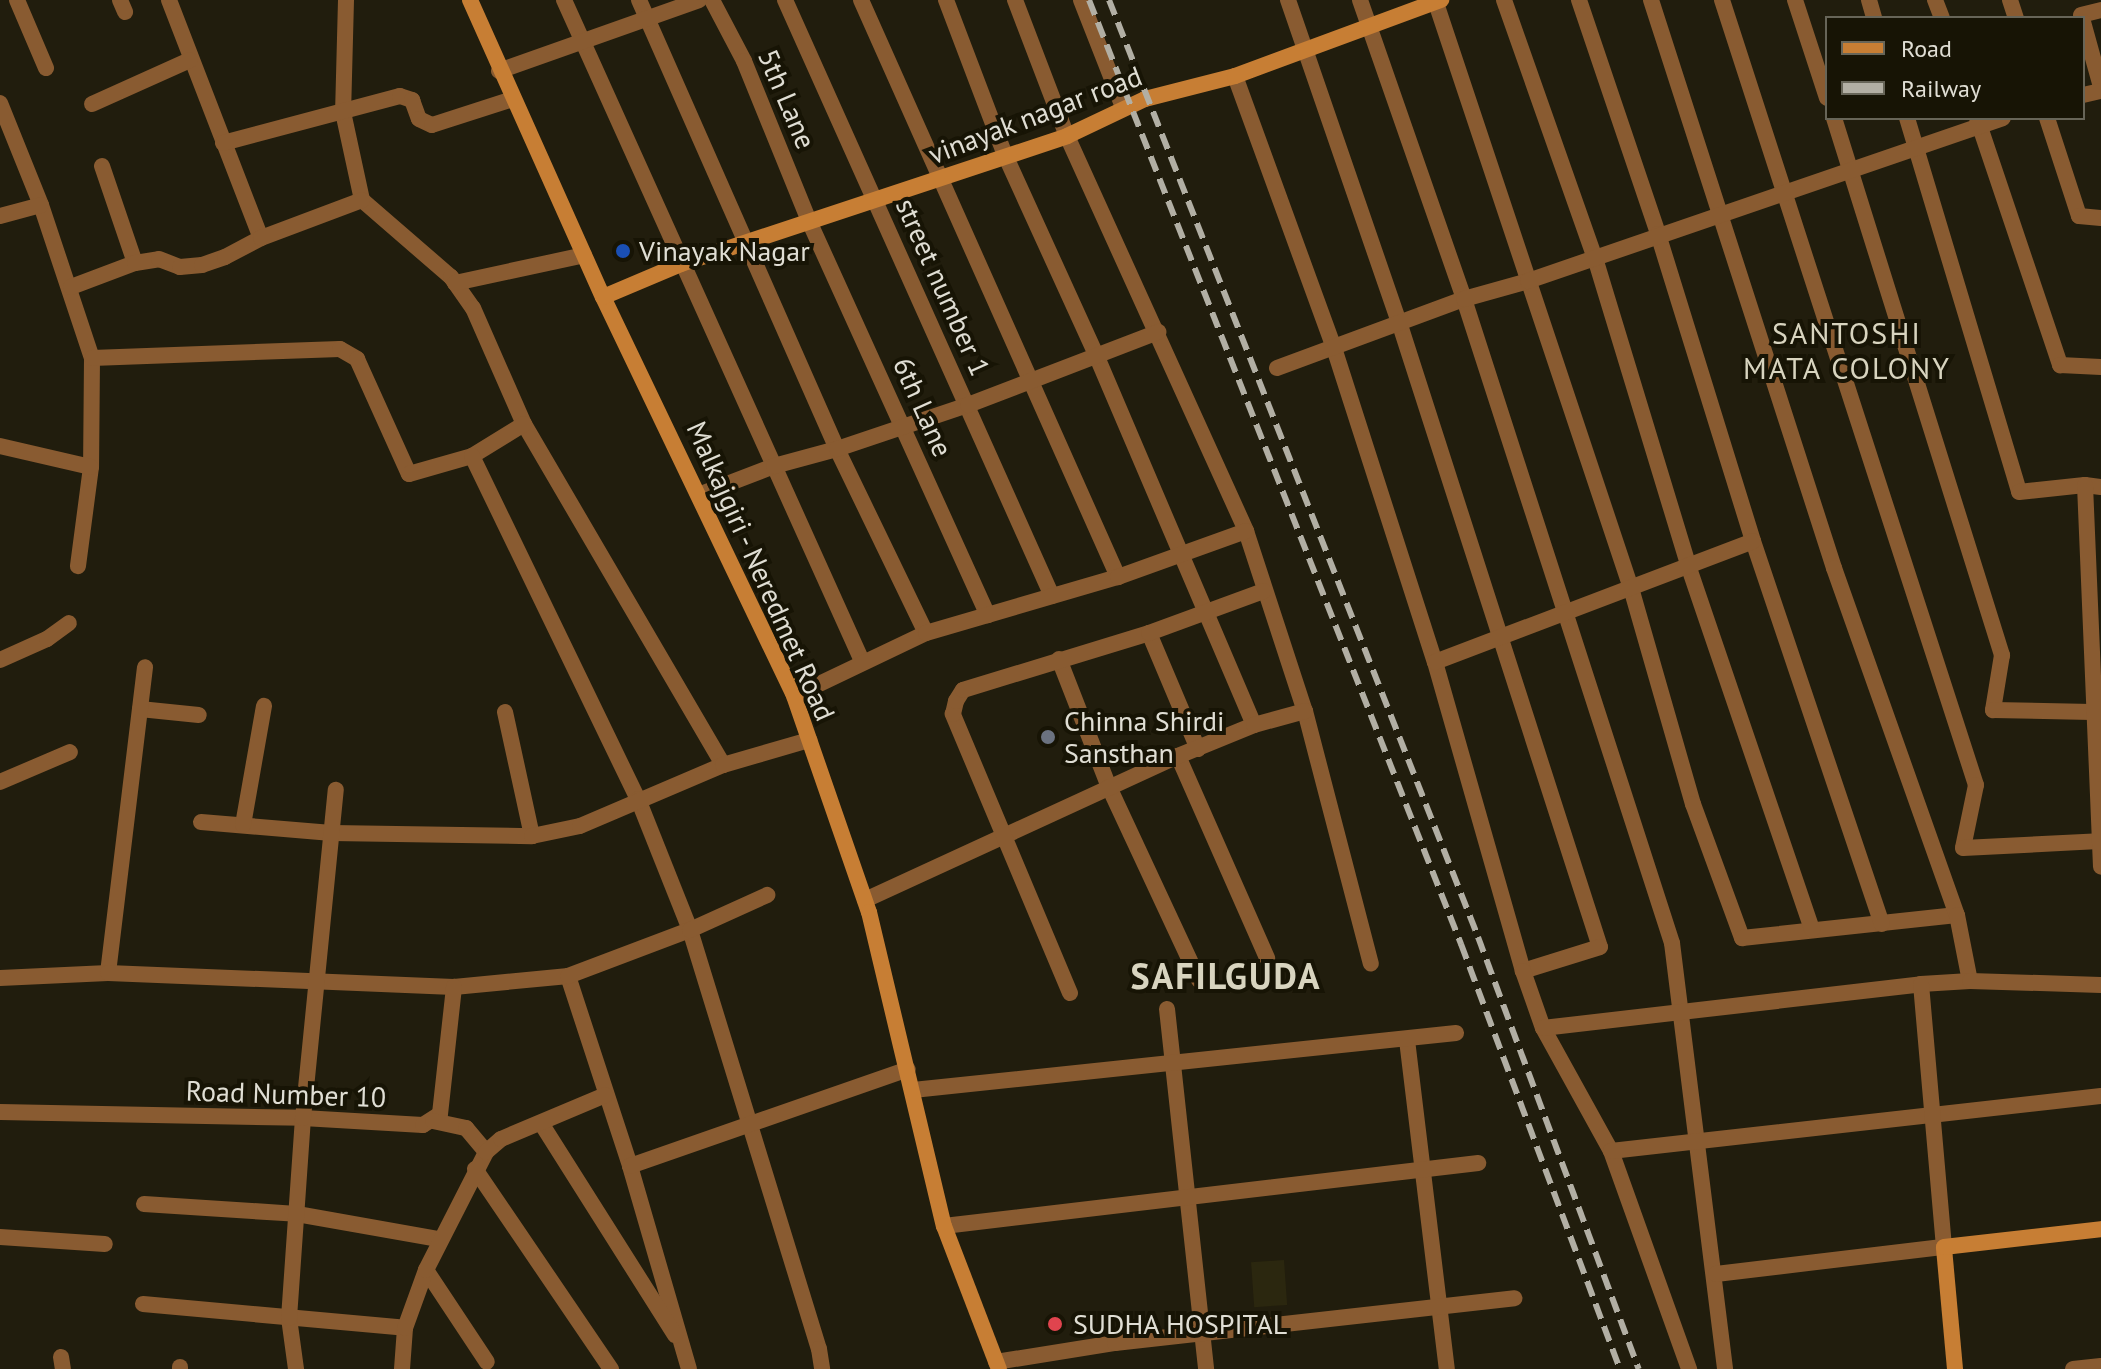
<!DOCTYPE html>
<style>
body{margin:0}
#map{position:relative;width:2101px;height:1369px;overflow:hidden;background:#211d0d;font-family:"PT Sans",sans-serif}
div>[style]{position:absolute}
.built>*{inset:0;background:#2b270f;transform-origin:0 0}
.street>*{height:16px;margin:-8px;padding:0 8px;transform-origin:8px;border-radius:8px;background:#895b31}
.secondary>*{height:16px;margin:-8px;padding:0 8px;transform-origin:8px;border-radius:8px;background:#c77e34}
.rail>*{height:6px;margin-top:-3px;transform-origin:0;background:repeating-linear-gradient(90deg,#b2afa4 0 16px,transparent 0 24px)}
.dots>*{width:22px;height:22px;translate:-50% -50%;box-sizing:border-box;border:4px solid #171405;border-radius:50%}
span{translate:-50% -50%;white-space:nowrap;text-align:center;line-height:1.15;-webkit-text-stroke:8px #171405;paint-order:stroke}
.street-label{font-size:28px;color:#e0ded4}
.poi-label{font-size:28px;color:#e0ded4}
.left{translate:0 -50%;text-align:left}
.neighbourhood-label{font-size:30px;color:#d8d4bf;letter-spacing:2px}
.district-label{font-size:36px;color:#d8d4bf;font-weight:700;letter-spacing:2px}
.legend{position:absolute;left:1825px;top:16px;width:260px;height:104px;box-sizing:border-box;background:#171405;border:2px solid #676558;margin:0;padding:10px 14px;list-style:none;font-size:24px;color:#e0ded4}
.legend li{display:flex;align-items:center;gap:16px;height:40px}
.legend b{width:40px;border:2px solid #676558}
</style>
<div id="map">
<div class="built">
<i style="left:1284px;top:1260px;width:45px;height:33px;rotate:86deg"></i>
</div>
<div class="street">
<i style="left:17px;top:0;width:74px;rotate:66.9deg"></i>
<i style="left:120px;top:0;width:13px;rotate:67deg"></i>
<i style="left:169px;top:0;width:255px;rotate:68.9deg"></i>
<i style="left:346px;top:0;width:112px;rotate:91.5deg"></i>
<i style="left:343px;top:112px;width:90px;rotate:77.8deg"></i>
<i style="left:362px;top:200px;width:118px;rotate:40.9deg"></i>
<i style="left:451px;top:277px;width:38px;rotate:55deg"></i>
<i style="left:473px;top:308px;width:127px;rotate:66.3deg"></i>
<i style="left:524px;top:424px;width:395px;rotate:59.7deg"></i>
<i style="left:564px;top:0;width:725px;rotate:65.73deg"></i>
<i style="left:639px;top:0;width:491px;rotate:66.2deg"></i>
<i style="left:837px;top:449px;width:204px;rotate:64.2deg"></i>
<i style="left:712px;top:0;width:69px;rotate:62.3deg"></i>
<i style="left:744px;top:61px;width:173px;rotate:67.9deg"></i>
<i style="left:809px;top:221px;width:433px;rotate:65.6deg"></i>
<i style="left:785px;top:0;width:653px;rotate:65.87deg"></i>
<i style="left:861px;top:0;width:632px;rotate:65.99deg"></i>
<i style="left:946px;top:0;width:166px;rotate:69.2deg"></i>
<i style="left:1005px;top:155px;width:222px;rotate:65.5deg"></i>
<i style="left:1097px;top:357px;width:400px;rotate:66.9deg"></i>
<i style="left:1015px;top:0;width:146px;rotate:69.1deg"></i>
<i style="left:1067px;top:136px;width:434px;rotate:65.6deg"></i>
<i style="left:1246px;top:531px;width:189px;rotate:71.9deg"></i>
<i style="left:1305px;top:711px;width:261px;rotate:75.4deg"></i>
<i style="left:1081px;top:0;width:115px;rotate:68.6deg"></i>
<i style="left:1288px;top:0;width:344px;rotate:71deg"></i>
<i style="left:1400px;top:325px;width:653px;rotate:72.18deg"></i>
<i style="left:1600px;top:947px;width:81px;rotate:162.7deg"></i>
<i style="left:1360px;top:0;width:317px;rotate:70.8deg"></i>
<i style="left:1464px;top:299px;width:677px;rotate:72.1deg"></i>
<i style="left:1672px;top:943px;width:429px;rotate:82.9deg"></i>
<i style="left:1435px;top:0;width:620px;rotate:71.57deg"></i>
<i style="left:1631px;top:588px;width:225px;rotate:74deg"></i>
<i style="left:1693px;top:804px;width:143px;rotate:69.9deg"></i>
<i style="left:1742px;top:938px;width:216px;rotate:-6.1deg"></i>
<i style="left:1504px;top:0;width:274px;rotate:70.6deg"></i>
<i style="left:1595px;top:258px;width:321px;rotate:73.1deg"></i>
<i style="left:1688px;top:565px;width:385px;rotate:71.2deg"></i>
<i style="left:1579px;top:0;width:247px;rotate:71.3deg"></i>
<i style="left:1658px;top:234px;width:321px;rotate:72.8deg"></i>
<i style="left:1753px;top:541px;width:404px;rotate:71.4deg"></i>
<i style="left:1651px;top:0;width:597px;rotate:72.14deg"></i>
<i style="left:1834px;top:568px;width:368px;rotate:70.5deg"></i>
<i style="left:1957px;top:915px;width:67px;rotate:78.9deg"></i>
<i style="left:1722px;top:0;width:825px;rotate:72.07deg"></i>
<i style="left:1976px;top:785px;width:64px;rotate:101.7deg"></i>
<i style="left:1963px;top:848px;width:136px;rotate:-2.9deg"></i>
<i style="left:1795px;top:0;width:103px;rotate:71.9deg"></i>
<i style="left:1869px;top:0;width:19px;rotate:74deg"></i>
<i style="left:1935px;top:0;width:19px;rotate:69deg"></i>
<i style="left:2010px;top:0;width:19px;rotate:72deg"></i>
<i style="left:2081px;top:15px;width:21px;rotate:-14deg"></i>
<i style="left:2083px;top:22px;width:67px;rotate:74.5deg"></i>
<i style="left:499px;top:71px;width:212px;rotate:-19.5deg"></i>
<i style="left:1235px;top:76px;width:289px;rotate:70deg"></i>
<i style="left:1334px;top:348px;width:330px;rotate:72.2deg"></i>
<i style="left:1435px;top:662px;width:321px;rotate:74.1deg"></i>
<i style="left:1523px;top:971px;width:60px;rotate:70.7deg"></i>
<i style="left:1543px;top:1028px;width:141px;rotate:61.1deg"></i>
<i style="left:1611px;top:1151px;width:232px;rotate:70.3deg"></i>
<i style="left:2083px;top:95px;width:18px;rotate:-13deg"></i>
<i style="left:0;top:103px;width:110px;rotate:68.1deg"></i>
<i style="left:41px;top:205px;width:161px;rotate:71.6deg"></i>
<i style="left:92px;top:358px;width:109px;rotate:90.5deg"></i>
<i style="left:91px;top:467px;width:100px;rotate:97.5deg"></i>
<i style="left:92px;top:104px;width:107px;rotate:-24.2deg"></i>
<i style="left:1834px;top:118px;width:563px;rotate:72.63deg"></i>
<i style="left:2002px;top:655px;width:56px;rotate:99.3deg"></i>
<i style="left:1993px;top:710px;width:99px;rotate:1.2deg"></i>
<i style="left:1907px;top:118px;width:390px;rotate:73.3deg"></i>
<i style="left:2019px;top:492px;width:66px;rotate:-6.1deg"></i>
<i style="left:2085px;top:485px;width:16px;rotate:7deg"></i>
<i style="left:1977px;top:118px;width:261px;rotate:71.4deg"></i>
<i style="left:2060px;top:365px;width:41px;rotate:2.8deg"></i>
<i style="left:2047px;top:118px;width:103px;rotate:71.9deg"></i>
<i style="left:2079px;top:216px;width:22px;rotate:5deg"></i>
<i style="left:223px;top:143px;width:183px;rotate:-14.9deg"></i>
<i style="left:400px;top:96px;width:13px;rotate:18deg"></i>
<i style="left:412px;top:100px;width:20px;rotate:70deg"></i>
<i style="left:419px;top:119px;width:14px;rotate:25deg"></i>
<i style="left:432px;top:125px;width:85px;rotate:-17.8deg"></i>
<i style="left:102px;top:166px;width:102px;rotate:71.2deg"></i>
<i style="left:0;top:216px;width:42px;rotate:-15deg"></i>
<i style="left:455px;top:283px;width:132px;rotate:-12.2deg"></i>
<i style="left:71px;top:287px;width:68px;rotate:-20.6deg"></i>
<i style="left:135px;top:263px;width:24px;rotate:-9deg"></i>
<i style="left:159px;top:259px;width:22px;rotate:21deg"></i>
<i style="left:180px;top:267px;width:22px;rotate:-5deg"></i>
<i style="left:202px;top:265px;width:24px;rotate:-19deg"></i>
<i style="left:225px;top:257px;width:41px;rotate:-27.8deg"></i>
<i style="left:261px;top:238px;width:108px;rotate:-20.6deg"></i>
<i style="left:92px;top:358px;width:248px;rotate:-2.1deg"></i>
<i style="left:340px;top:349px;width:20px;rotate:30deg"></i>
<i style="left:357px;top:359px;width:126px;rotate:65.7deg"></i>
<i style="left:409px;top:474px;width:66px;rotate:-15.9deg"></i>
<i style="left:472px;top:456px;width:61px;rotate:-31.6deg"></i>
<i style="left:1277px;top:368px;width:199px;rotate:-20.3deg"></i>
<i style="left:1464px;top:299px;width:66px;rotate:-15.7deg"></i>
<i style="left:1528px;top:281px;width:502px;rotate:-18.94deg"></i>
<i style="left:0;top:446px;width:93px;rotate:13deg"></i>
<i style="left:472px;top:456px;width:381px;rotate:64.2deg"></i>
<i style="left:638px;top:799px;width:141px;rotate:68.3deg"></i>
<i style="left:690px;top:930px;width:438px;rotate:72.9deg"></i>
<i style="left:819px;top:1349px;width:20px;rotate:81deg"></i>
<i style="left:2085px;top:485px;width:382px;rotate:87.6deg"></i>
<i style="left:701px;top:494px;width:78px;rotate:-21deg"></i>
<i style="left:774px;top:466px;width:65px;rotate:-15.1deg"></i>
<i style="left:837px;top:449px;width:138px;rotate:-18.6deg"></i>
<i style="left:968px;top:405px;width:204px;rotate:-21deg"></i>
<i style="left:1149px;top:633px;width:126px;rotate:67.1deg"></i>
<i style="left:1059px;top:659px;width:137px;rotate:68.7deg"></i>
<i style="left:1109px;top:787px;width:213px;rotate:65deg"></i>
<i style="left:0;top:660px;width:51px;rotate:-24.1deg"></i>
<i style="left:47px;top:639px;width:27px;rotate:-36deg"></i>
<i style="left:1435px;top:662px;width:340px;rotate:-20.8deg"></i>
<i style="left:794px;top:696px;width:146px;rotate:-25.5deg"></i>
<i style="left:926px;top:633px;width:200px;rotate:-16.3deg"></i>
<i style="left:1118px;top:577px;width:136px;rotate:-19.8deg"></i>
<i style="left:140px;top:709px;width:59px;rotate:5.8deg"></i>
<i style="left:505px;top:712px;width:127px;rotate:77.7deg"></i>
<i style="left:1178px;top:756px;width:221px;rotate:66.2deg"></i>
<i style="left:0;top:782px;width:76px;rotate:-23.2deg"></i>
<i style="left:201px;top:822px;width:131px;rotate:4.8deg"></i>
<i style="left:332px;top:833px;width:200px;rotate:0.9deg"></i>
<i style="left:532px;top:836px;width:49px;rotate:-11.8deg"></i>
<i style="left:580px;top:826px;width:155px;rotate:-23.1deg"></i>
<i style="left:723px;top:765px;width:90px;rotate:-16.2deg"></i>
<i style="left:243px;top:825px;width:121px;rotate:-80deg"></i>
<i style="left:865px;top:900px;width:345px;rotate:-24.7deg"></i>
<i style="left:1178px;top:756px;width:82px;rotate:-22.2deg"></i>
<i style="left:1254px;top:725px;width:53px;rotate:-15.4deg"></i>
<i style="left:108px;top:973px;width:308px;rotate:-83.1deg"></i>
<i style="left:568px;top:976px;width:200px;rotate:71.9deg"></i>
<i style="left:630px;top:1166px;width:211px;rotate:73.8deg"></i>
<i style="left:0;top:978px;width:108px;rotate:-2.7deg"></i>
<i style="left:108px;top:973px;width:346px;rotate:2.3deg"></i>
<i style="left:454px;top:987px;width:115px;rotate:-5.5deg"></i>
<i style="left:568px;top:976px;width:130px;rotate:-20.7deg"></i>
<i style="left:690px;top:930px;width:85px;rotate:-24.4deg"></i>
<i style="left:1070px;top:993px;width:303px;rotate:-112.8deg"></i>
<i style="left:953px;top:714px;width:13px;rotate:-77deg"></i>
<i style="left:956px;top:701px;width:13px;rotate:-58deg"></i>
<i style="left:963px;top:690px;width:195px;rotate:-17deg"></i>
<i style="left:1149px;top:633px;width:122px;rotate:-20.1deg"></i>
<i style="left:1167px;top:1009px;width:362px;rotate:83.8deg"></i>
<i style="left:1543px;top:1028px;width:381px;rotate:-6.6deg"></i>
<i style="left:1921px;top:984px;width:49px;rotate:-3.5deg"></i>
<i style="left:1970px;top:981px;width:131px;rotate:1.7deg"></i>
<i style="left:1407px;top:1040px;width:331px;rotate:83.1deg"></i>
<i style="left:913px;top:1090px;width:546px;rotate:-5.99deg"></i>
<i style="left:0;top:1112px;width:303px;rotate:1.1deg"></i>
<i style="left:303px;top:1118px;width:120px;rotate:3.3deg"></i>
<i style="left:423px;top:1125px;width:20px;rotate:-33deg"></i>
<i style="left:440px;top:1114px;width:128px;rotate:-83.7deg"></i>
<i style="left:433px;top:1121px;width:34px;rotate:12deg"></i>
<i style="left:466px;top:1128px;width:31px;rotate:50deg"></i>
<i style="left:541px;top:1123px;width:251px;rotate:57.7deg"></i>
<i style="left:1611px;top:1151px;width:493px;rotate:-6.4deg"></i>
<i style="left:630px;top:1166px;width:294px;rotate:-19.2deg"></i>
<i style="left:475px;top:1169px;width:242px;rotate:55.8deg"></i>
<i style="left:144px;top:1204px;width:153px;rotate:3.7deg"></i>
<i style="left:297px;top:1214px;width:144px;rotate:10deg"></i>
<i style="left:944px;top:1226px;width:538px;rotate:-6.73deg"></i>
<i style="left:0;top:1237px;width:105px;rotate:3.8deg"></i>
<i style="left:426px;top:1270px;width:110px;rotate:56.5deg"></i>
<i style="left:1716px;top:1274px;width:230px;rotate:-6.8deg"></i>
<i style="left:1944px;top:1247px;width:264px;rotate:-95deg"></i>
<i style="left:143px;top:1304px;width:263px;rotate:5.2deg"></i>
<i style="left:61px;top:1357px;width:12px;rotate:81deg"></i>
<i style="left:996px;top:1362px;width:121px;rotate:-9.1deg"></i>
<i style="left:1115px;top:1343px;width:402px;rotate:-6.4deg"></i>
<i style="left:180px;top:1367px;width:2px;rotate:90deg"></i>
<i style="left:296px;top:1369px;width:51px;rotate:-97.8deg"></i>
<i style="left:289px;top:1318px;width:200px;rotate:-86deg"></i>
<i style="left:303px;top:1118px;width:330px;rotate:-84.3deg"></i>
<i style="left:402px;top:1369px;width:41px;rotate:-85.8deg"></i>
<i style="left:405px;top:1328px;width:62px;rotate:-70.1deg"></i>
<i style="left:426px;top:1270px;width:132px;rotate:-63deg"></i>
<i style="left:486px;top:1152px;width:20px;rotate:-41deg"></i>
<i style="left:501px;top:1139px;width:113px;rotate:-22.9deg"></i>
<i style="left:2073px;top:1369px;width:28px;rotate:-6deg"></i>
</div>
<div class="secondary">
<i style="left:470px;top:0;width:325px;rotate:65.9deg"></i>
<i style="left:603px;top:297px;width:439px;rotate:64.4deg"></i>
<i style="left:793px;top:693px;width:232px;rotate:70.9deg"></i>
<i style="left:869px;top:912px;width:323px;rotate:76.6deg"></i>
<i style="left:944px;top:1226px;width:153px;rotate:69deg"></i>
<i style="left:603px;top:297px;width:85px;rotate:-22.9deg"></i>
<i style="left:681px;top:264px;width:407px;rotate:-18.3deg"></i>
<i style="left:1067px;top:136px;width:86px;rotate:-25.4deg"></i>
<i style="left:1145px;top:99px;width:93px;rotate:-14.3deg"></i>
<i style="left:1235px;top:76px;width:220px;rotate:-20.3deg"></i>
<i style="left:1955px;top:1369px;width:122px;rotate:-95.2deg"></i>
<i style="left:1944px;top:1247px;width:158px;rotate:-6.5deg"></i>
</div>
<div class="rail">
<i style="left:1089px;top:0;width:1015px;rotate:68.49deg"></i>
<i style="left:1461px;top:944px;width:454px;rotate:69.5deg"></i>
<i style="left:1109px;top:0;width:1007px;rotate:68.5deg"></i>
<i style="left:1478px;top:937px;width:461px;rotate:69.6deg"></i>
</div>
<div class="dots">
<i style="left:623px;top:251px;background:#1a4fb4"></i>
<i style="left:1048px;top:737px;background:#6b7280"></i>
<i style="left:1055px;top:1324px;background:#e0444e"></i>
</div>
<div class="street-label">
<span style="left:787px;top:99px;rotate:67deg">5th Lane</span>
<span style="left:1035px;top:115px;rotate:-21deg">vinayak nagar road</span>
<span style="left:943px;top:287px;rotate:66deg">street number 1</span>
<span style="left:923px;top:407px;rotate:66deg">6th Lane</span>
<span style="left:761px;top:571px;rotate:66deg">Malkajgiri - Neredmet Road</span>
<span style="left:286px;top:1094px;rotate:2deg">Road Number 10</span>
</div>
<div class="poi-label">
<span class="left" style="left:639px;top:251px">Vinayak Nagar</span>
<span class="left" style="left:1064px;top:737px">Chinna Shirdi<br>Sansthan</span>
<span class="left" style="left:1073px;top:1324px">SUDHA HOSPITAL</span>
</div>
<div class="neighbourhood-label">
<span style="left:1847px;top:350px">SANTOSHI<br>MATA COLONY</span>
</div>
<div class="district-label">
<span style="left:1226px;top:976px">SAFILGUDA</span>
</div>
<ul class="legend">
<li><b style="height:10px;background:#c77e34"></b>Road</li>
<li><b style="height:10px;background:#b2afa4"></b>Railway</li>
</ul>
</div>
